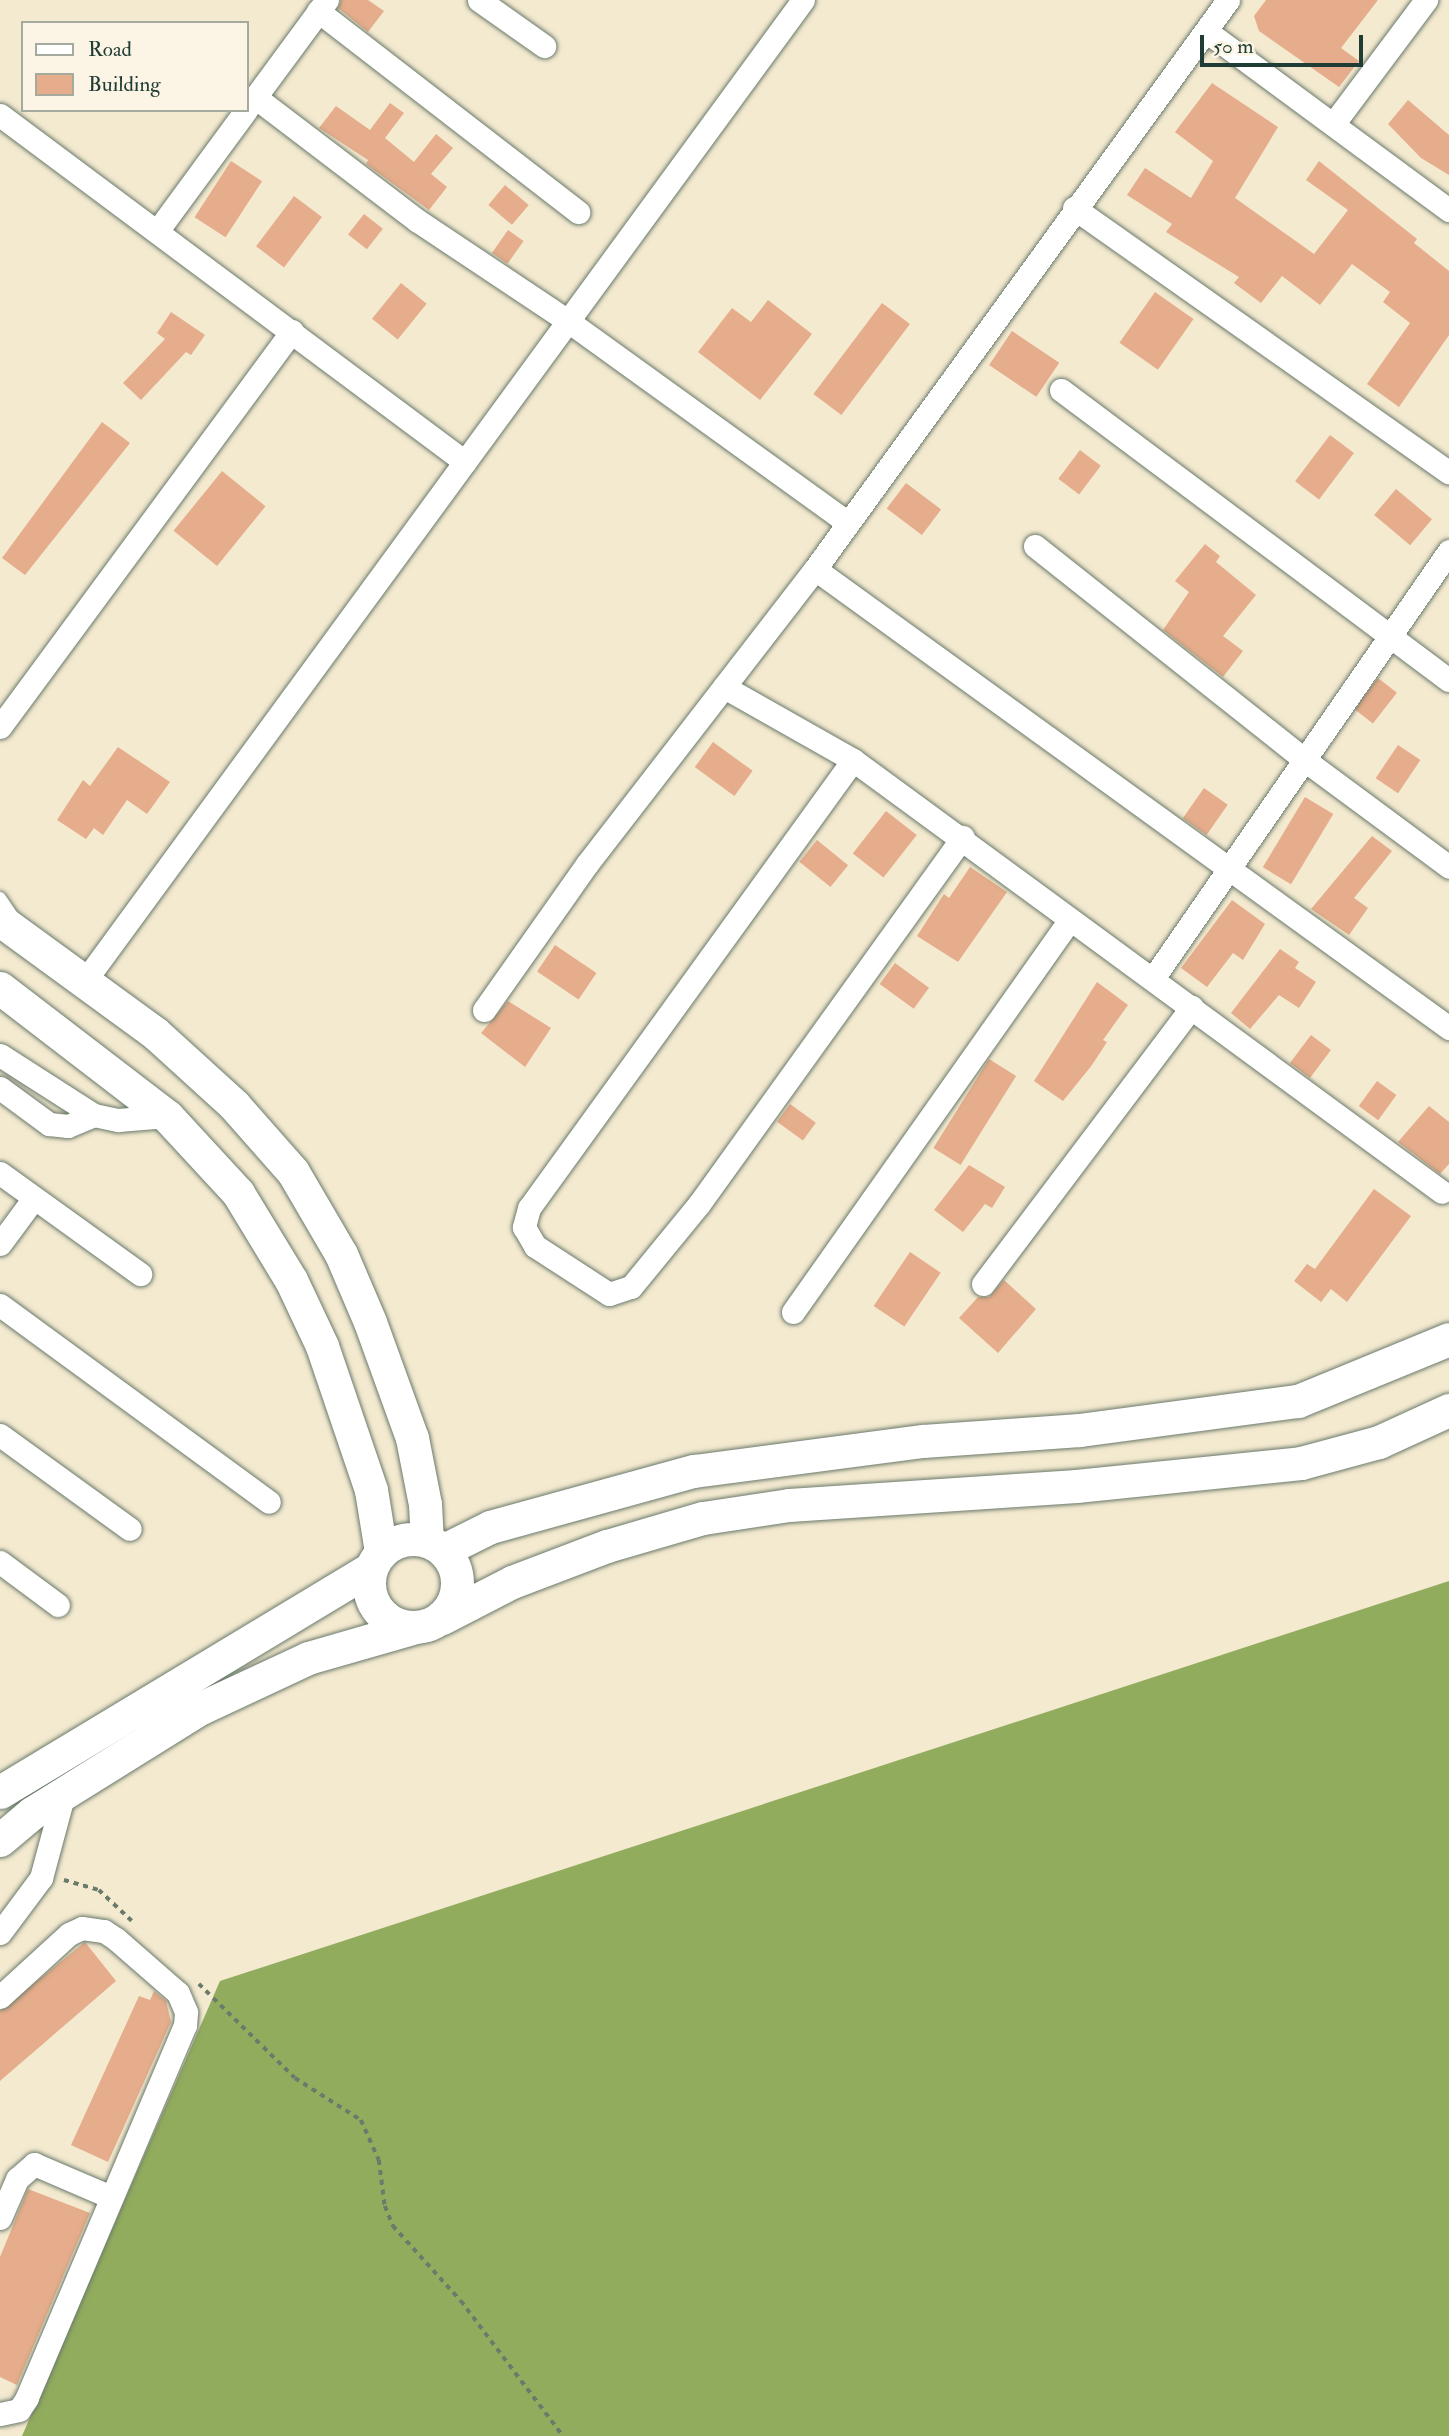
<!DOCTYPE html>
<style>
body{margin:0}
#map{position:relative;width:1449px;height:2436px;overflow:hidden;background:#f4ead0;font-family:"IM FELL Double Pica",serif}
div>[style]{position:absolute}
.forest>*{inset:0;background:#92ac5e}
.building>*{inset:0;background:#e5ad8b;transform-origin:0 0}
.path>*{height:3.5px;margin-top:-1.75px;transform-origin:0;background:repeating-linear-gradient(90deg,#6a7a6b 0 5px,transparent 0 10px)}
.roads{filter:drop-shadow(0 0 2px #6a7a6b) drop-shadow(0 0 2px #6a7a6b)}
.lane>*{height:12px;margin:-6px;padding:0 6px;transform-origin:6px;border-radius:6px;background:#fff}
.street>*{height:23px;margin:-11.5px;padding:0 11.5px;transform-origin:11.5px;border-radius:11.5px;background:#fff}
.secondary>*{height:33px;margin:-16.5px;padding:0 16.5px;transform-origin:16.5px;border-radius:16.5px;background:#fff}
.secondary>.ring{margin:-16.5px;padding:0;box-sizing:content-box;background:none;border:33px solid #fff;border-radius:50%}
span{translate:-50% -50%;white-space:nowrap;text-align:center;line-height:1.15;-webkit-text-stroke:6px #fcf5e5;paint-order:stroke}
.legend{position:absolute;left:21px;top:21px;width:228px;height:91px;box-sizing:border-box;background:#fcf5e5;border:2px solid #a4ab9e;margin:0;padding:9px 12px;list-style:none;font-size:21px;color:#1f3d34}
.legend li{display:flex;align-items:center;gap:14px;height:35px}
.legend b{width:35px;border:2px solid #a4ab9e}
.scale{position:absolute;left:1200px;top:35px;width:163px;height:32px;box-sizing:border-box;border:4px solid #1f3d34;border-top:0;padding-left:9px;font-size:21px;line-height:24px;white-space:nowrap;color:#1f3d34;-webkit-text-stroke:5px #fcf5e5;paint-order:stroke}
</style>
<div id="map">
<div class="forest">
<i style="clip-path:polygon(1449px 1581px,1449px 2436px,22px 2436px,220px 1981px)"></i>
</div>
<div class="building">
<i style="clip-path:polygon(341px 0,368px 0,384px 11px,368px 32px,338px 8px)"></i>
<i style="clip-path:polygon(1266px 0,1378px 0,1341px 48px,1359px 61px,1339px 87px,1259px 31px,1254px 16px)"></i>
<i style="clip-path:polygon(1212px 83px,1278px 127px,1235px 198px,1314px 254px,1348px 210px,1306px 180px,1319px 161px,1417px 239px,1414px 243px,1449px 271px,1449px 335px,1399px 407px,1367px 384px,1410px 323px,1383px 302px,1390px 292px,1352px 264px,1320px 305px,1282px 276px,1261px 303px,1234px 283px,1239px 277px,1166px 232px,1172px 224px,1127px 195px,1145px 168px,1191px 198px,1213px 161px,1175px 132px)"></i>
<i style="clip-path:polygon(1408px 100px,1449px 135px,1449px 175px,1421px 158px,1388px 124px)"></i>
<i style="clip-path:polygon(390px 103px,404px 113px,385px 138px,414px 162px,436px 134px,453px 148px,431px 174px,447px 187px,429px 210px,366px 164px,368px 160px,319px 128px,336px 106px,370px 130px)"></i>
<i style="left:231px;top:161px;width:37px;height:67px;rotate:33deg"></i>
<i style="left:505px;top:185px;width:31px;height:26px;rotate:40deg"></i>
<i style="left:294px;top:196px;width:35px;height:63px;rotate:37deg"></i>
<i style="left:364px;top:214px;width:24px;height:26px;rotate:38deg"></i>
<i style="left:508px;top:230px;width:19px;height:28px;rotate:35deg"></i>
<i style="left:401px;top:283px;width:33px;height:46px;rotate:39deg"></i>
<i style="left:1155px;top:292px;width:47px;height:62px;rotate:35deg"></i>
<i style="clip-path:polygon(768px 300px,812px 334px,760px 400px,698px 352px,732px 308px,751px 322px)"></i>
<i style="left:882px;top:303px;width:35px;height:114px;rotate:37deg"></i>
<i style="clip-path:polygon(171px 312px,205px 335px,191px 355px,186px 352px,141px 400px,123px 383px,165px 339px,157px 333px)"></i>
<i style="left:1012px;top:331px;width:57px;height:41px;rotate:34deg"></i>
<i style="clip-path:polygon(102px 422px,130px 443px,25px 575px,2px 558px)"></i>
<i style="left:1330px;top:435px;width:30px;height:58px;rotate:37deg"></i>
<i style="left:1080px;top:450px;width:26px;height:36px;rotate:37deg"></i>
<i style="left:222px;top:471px;width:56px;height:77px;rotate:39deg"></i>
<i style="left:906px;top:483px;width:44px;height:32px;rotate:37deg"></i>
<i style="left:1396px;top:489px;width:47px;height:34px;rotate:40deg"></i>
<i style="clip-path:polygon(1205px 544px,1220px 556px,1216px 562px,1256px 595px,1223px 636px,1243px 651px,1223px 677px,1163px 630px,1189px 592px,1175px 581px)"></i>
<i style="left:1378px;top:678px;width:24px;height:39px;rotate:38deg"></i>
<i style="left:713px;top:742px;width:49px;height:31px;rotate:36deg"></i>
<i style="left:1398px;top:745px;width:27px;height:40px;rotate:34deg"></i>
<i style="clip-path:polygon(118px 747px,170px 782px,147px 814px,127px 800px,103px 835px,94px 828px,86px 839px,57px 820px,83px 780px,90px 786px)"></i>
<i style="left:1204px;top:788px;width:29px;height:37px;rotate:35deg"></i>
<i style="left:1305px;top:797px;width:33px;height:82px;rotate:31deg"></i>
<i style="left:886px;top:811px;width:39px;height:54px;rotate:38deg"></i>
<i style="clip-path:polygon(1372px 836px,1392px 851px,1354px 898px,1368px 908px,1349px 935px,1311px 909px)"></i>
<i style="left:817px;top:840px;width:40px;height:28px;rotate:39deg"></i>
<i style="clip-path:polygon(970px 867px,1007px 892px,958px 962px,917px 936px,944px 894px,949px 898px)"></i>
<i style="clip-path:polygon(1232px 900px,1265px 924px,1243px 960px,1233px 953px,1207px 987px,1181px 968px)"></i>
<i style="left:555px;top:945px;width:50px;height:32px;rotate:34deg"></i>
<i style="clip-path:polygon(1280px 949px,1299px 962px,1295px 968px,1316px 982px,1299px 1008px,1279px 995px,1250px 1029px,1231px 1013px)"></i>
<i style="left:895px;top:963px;width:42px;height:26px;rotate:36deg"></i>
<i style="clip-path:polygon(1097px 982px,1128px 1005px,1103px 1040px,1107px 1042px,1092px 1065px,1063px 1101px,1034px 1081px)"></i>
<i style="clip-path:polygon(508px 1001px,551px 1028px,525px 1067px,481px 1033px)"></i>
<i style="left:1311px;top:1035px;width:25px;height:35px;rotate:37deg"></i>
<i style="left:989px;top:1059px;width:32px;height:105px;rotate:32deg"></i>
<i style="left:1377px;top:1081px;width:24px;height:31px;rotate:36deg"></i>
<i style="left:790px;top:1104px;width:32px;height:22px;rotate:36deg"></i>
<i style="clip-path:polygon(1429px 1106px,1449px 1122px,1449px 1164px,1440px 1174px,1398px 1142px)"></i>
<i style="clip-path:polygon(969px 1165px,1005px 1187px,992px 1208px,985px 1204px,963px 1232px,934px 1210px)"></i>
<i style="clip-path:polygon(1374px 1189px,1411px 1216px,1347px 1302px,1331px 1289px,1321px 1302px,1294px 1281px,1307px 1264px,1315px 1269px)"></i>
<i style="left:910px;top:1252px;width:37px;height:65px;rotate:34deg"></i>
<i style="clip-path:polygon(1004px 1280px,1036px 1309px,998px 1353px,959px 1318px,978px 1297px,989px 1297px)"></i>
<i style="clip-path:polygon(85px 1942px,116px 1981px,0 2081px,0 2011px)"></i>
<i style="clip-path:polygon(154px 1991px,166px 2001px,171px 2022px,108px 2162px,71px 2145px,139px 1996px,150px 2000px)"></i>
<i style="clip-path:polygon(28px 2189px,90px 2213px,17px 2385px,0 2377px,0 2257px)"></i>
</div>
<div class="path">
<i style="left:64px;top:1880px;width:36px;rotate:16deg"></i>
<i style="left:99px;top:1890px;width:45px;rotate:43.2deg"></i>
<i style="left:199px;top:1984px;width:134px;rotate:44.4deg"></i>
<i style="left:295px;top:2078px;width:78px;rotate:32.5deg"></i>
<i style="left:361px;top:2120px;width:44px;rotate:65.8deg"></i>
<i style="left:379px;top:2160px;width:46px;rotate:82.6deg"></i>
<i style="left:385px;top:2206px;width:22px;rotate:68deg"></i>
<i style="left:393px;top:2226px;width:101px;rotate:47.8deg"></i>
<i style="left:461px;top:2301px;width:169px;rotate:52.9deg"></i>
</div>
<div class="roads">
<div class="lane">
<i style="left:0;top:898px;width:23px;rotate:56deg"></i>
</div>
<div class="street">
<i style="left:479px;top:0;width:80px;rotate:35.3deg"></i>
<i style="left:318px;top:11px;width:329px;rotate:37.7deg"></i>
<i style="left:1206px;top:31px;width:302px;rotate:36.4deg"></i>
<i style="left:255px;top:97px;width:205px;rotate:37.3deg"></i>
<i style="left:418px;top:221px;width:180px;rotate:33.7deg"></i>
<i style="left:568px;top:321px;width:345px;rotate:35.8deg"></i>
<i style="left:248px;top:107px;width:133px;rotate:-53.6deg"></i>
<i style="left:0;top:115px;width:580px;rotate:36.73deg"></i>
<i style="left:1334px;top:123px;width:154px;rotate:-53.2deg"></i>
<i style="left:1074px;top:208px;width:459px;rotate:35.2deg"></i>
<i style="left:158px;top:230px;width:149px;rotate:-53.7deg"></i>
<i style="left:1061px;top:390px;width:484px;rotate:36.8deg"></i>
<i style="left:1035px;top:546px;width:346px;rotate:38.4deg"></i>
<i style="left:1306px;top:761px;width:178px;rotate:36.5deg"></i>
<i style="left:815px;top:569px;width:783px;rotate:35.9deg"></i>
<i style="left:724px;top:687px;width:148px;rotate:29.5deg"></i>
<i style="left:853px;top:760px;width:730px;rotate:36.26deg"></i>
<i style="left:0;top:727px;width:492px;rotate:-53.6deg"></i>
<i style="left:853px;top:760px;width:553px;rotate:125.87deg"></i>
<i style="left:529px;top:1208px;width:20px;rotate:105deg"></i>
<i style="left:524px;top:1227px;width:22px;rotate:60deg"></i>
<i style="left:535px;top:1246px;width:88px;rotate:33deg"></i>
<i style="left:609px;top:1294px;width:23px;rotate:-18deg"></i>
<i style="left:631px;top:1287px;width:107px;rotate:-50.7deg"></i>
<i style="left:699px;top:1204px;width:452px;rotate:-54.3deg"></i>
<i style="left:1154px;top:977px;width:518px;rotate:-55.3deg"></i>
<i style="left:84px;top:982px;width:1217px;rotate:-53.79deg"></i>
<i style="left:484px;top:1010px;width:179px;rotate:-54.8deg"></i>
<i style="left:587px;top:864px;width:373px;rotate:-52.3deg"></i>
<i style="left:815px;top:569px;width:703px;rotate:-54.03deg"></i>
<i style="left:0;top:1055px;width:112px;rotate:32.6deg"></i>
<i style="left:94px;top:1115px;width:25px;rotate:12deg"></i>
<i style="left:118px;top:1120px;width:49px;rotate:-4.7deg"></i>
<i style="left:0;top:1088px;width:61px;rotate:36.3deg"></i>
<i style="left:49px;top:1124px;width:19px;rotate:6deg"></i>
<i style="left:68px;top:1126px;width:28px;rotate:-23deg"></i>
<i style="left:0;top:1173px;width:173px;rotate:35.8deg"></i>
<i style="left:0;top:1244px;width:57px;rotate:-53.5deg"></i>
<i style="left:983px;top:1284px;width:347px;rotate:-53deg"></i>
<i style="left:0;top:1305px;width:333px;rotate:36.2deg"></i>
<i style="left:793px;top:1312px;width:480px;rotate:-54.8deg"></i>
<i style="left:0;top:1435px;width:160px;rotate:35.9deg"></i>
<i style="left:0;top:1562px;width:72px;rotate:36.6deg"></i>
<i style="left:0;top:1933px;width:69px;rotate:-53.3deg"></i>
<i style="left:41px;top:1878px;width:88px;rotate:-74.9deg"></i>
<i style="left:0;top:1997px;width:93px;rotate:-42.4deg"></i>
<i style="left:69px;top:1934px;width:14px;rotate:-25deg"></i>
<i style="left:82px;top:1928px;width:22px;rotate:8deg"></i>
<i style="left:104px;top:1931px;width:14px;rotate:34deg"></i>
<i style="left:116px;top:1939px;width:82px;rotate:41.1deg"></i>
<i style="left:178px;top:1993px;width:21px;rotate:67deg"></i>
<i style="left:186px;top:2012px;width:13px;rotate:94deg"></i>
<i style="left:185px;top:2025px;width:405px;rotate:113deg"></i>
<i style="left:27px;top:2398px;width:14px;rotate:124deg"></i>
<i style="left:19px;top:2410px;width:19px;rotate:168deg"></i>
<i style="left:0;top:2218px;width:43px;rotate:-66.4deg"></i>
<i style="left:17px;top:2179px;width:23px;rotate:-41deg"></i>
<i style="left:34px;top:2164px;width:84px;rotate:23.2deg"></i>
</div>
<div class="secondary">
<i style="left:0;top:920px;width:192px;rotate:36.1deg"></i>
<i style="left:155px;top:1033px;width:107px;rotate:42.3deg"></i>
<i style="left:234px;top:1105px;width:89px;rotate:48.6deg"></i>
<i style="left:293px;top:1172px;width:95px;rotate:59.7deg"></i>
<i style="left:341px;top:1254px;width:74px;rotate:66.9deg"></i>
<i style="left:370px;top:1322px;width:123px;rotate:70.1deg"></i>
<i style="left:412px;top:1438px;width:67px;rotate:78.9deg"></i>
<i style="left:425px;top:1504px;width:36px;rotate:87deg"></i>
<i style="left:0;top:988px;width:210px;rotate:37.5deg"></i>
<i style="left:167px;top:1116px;width:105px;rotate:47.3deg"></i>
<i style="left:238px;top:1193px;width:102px;rotate:58.7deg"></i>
<i style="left:291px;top:1280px;width:73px;rotate:64.8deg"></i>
<i style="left:322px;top:1346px;width:152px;rotate:71.2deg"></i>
<i style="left:371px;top:1490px;width:63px;rotate:80.8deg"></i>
<i class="ring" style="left:369px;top:1539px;width:55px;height:55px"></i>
<i style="left:444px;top:1550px;width:51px;rotate:-26.6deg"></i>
<i style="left:490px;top:1527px;width:212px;rotate:-15.4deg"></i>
<i style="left:694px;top:1471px;width:231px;rotate:-7.5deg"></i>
<i style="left:923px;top:1441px;width:157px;rotate:-4deg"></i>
<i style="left:1080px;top:1430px;width:220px;rotate:-7.6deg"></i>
<i style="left:1298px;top:1401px;width:163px;rotate:-22.3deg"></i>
<i style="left:442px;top:1618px;width:79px;rotate:-27.2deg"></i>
<i style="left:512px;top:1582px;width:102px;rotate:-20.8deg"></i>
<i style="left:607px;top:1546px;width:100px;rotate:-16.3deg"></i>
<i style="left:703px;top:1518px;width:87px;rotate:-8.6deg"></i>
<i style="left:789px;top:1505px;width:288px;rotate:-3.8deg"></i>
<i style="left:1076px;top:1486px;width:226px;rotate:-5.8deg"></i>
<i style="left:1301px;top:1463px;width:81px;rotate:-15.1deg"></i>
<i style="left:1379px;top:1442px;width:77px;rotate:-24.6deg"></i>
<i style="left:0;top:1792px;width:433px;rotate:-31.1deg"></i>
<i style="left:0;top:1840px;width:42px;rotate:-40.2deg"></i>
<i style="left:32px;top:1813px;width:199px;rotate:-31.9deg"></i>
<i style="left:201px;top:1708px;width:118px;rotate:-25deg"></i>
<i style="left:308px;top:1658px;width:108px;rotate:-16.1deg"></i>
</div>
</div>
<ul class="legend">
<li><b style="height:9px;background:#fff"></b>Road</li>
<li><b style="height:19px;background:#e5ad8b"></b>Building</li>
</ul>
<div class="scale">50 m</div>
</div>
